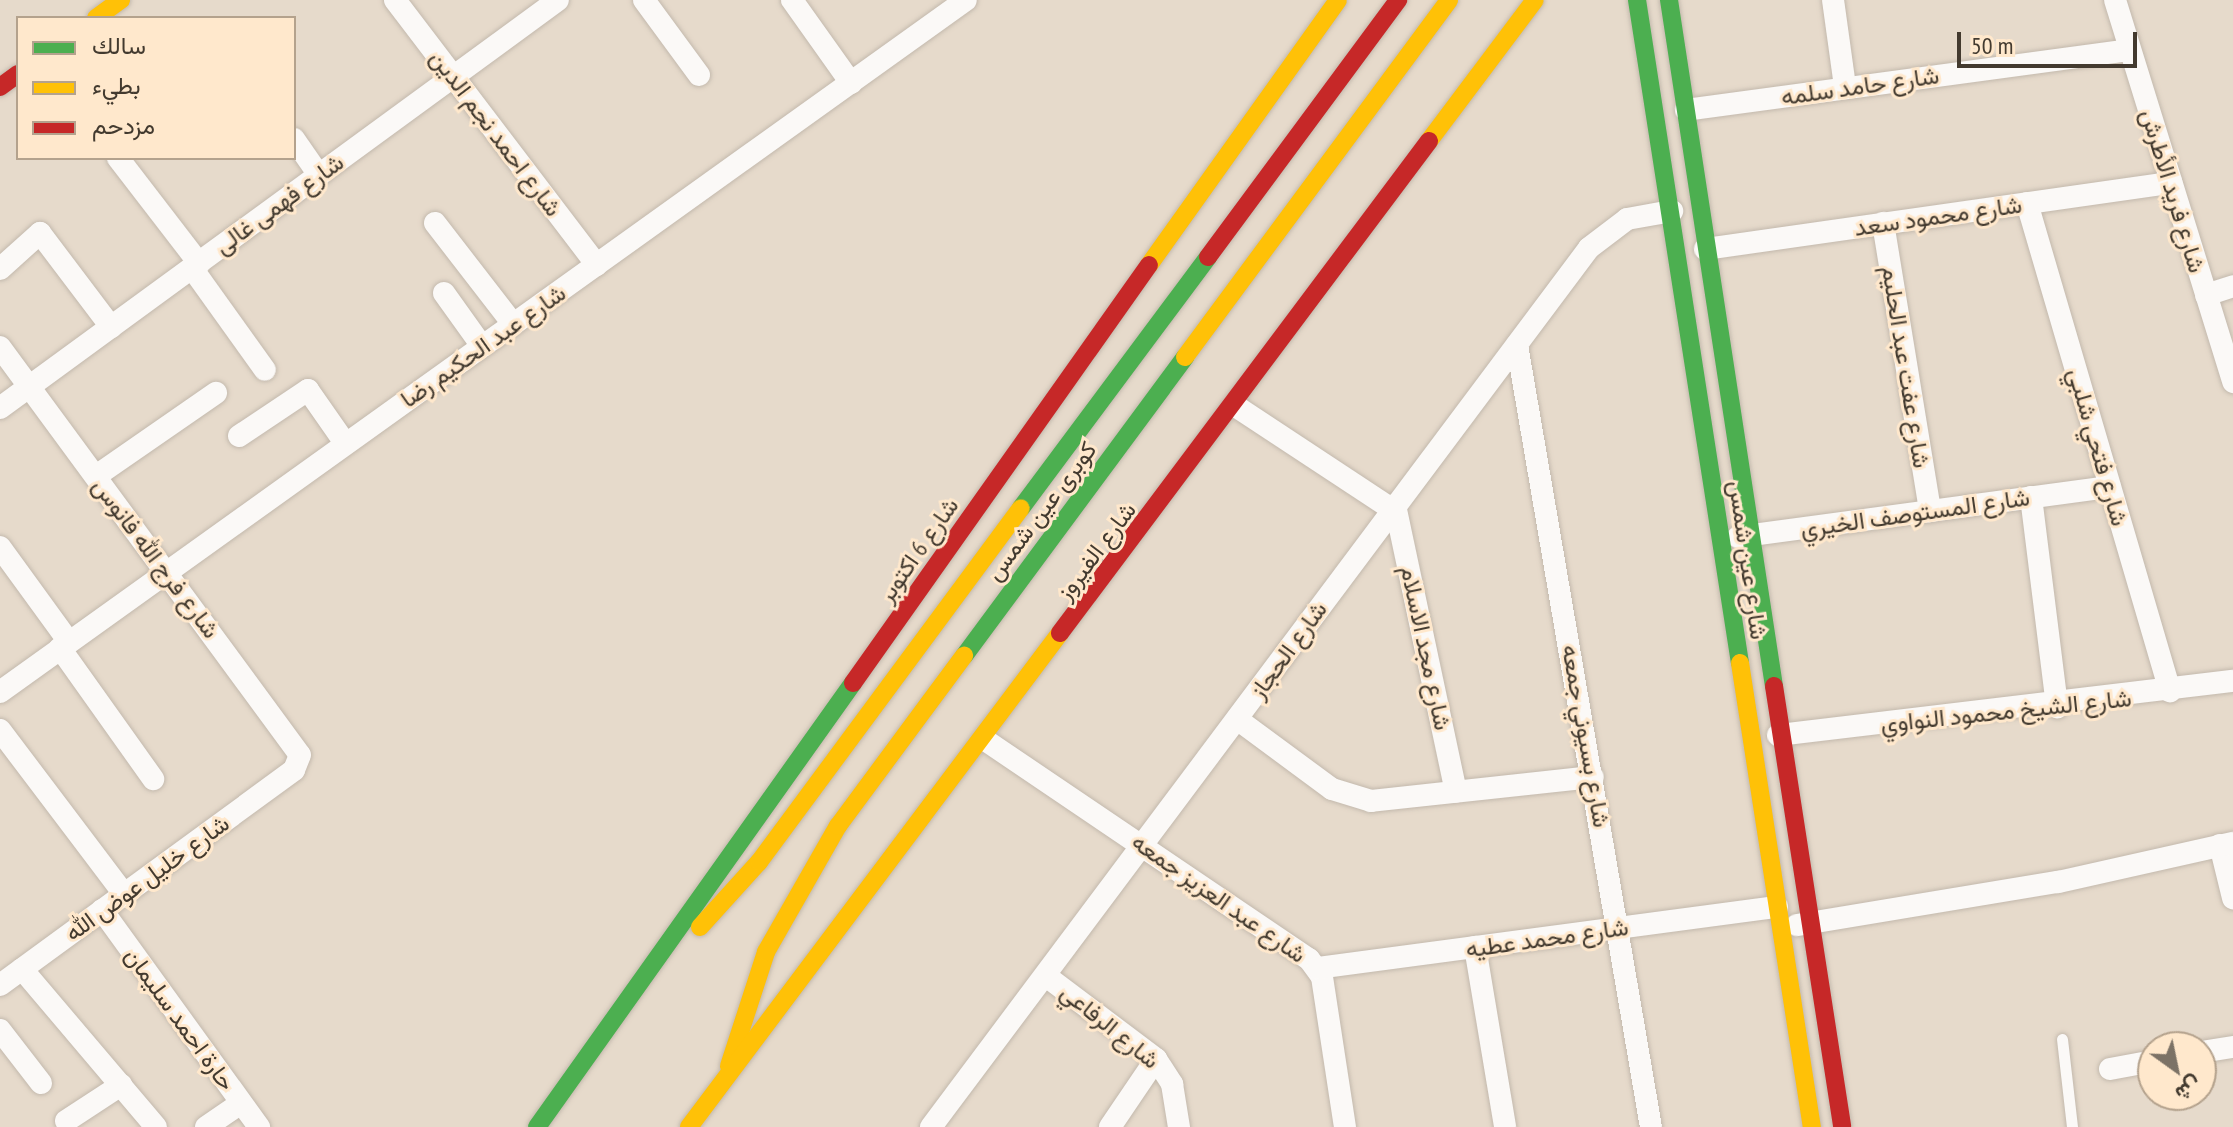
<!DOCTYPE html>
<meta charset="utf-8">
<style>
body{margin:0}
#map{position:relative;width:2233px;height:1127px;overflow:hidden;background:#e6dacb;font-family:"PT Sans Narrow",Vazirmatn,sans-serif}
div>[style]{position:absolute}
.roads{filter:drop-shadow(0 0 2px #c3b9ad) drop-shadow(0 0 2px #c3b9ad)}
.lane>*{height:11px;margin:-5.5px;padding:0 5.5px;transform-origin:5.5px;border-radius:5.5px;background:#fbf9f7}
.street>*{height:22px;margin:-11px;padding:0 11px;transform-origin:11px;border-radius:11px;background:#fbf9f7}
.fast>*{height:18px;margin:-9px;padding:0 9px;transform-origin:9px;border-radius:9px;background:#4caf50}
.slow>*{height:18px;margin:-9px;padding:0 9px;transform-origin:9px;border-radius:9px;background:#ffc107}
.jam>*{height:18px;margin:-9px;padding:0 9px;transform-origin:9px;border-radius:9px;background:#c62828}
span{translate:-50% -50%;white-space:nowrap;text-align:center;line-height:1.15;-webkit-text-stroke:6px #ffe8cc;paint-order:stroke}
.street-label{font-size:24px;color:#433a2f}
.legend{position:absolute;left:16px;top:16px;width:280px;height:144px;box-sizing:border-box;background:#ffe8cc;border:2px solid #b4a28d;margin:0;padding:10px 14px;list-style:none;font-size:24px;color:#433a2f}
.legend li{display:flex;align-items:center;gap:16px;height:40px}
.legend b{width:40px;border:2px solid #b4a28d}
.north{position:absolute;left:2137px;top:1031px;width:80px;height:80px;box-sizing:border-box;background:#ffe8cc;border:2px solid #b4a28d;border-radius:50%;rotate:147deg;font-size:22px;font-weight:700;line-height:32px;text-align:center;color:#433a2f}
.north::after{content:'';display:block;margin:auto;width:28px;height:36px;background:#7c7266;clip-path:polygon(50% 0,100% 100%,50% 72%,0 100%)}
.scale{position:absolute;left:1957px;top:32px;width:180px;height:36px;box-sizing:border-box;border:4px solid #433a2f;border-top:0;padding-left:10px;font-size:24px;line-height:28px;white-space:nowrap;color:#433a2f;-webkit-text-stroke:6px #ffe8cc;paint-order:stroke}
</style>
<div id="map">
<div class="roads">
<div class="lane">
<i style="left:2062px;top:1039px;width:89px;rotate:83.5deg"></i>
</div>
<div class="street">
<i style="left:395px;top:0;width:333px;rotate:52.7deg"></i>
<i style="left:644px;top:0;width:93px;rotate:53.7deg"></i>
<i style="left:792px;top:0;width:102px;rotate:54.6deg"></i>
<i style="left:1833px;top:0;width:88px;rotate:82.1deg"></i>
<i style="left:2115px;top:0;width:400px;rotate:72.8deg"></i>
<i style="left:1686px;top:110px;width:447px;rotate:-7.7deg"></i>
<i style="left:294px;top:139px;width:44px;rotate:55.2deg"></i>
<i style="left:118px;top:158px;width:133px;rotate:52.4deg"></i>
<i style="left:2027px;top:203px;width:509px;rotate:73.67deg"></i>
<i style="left:435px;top:223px;width:128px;rotate:52.3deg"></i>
<i style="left:1883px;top:223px;width:292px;rotate:80.7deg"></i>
<i style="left:1705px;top:249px;width:471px;rotate:-8.1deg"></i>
<i style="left:192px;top:268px;width:125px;rotate:54.4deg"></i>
<i style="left:0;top:269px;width:54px;rotate:-42deg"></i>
<i style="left:40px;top:233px;width:118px;rotate:52.9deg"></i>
<i style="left:444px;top:293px;width:65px;rotate:54.4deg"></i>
<i style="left:2206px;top:295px;width:28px;rotate:-18deg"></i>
<i style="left:1517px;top:345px;width:793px;rotate:80.28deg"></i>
<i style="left:0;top:347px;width:506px;rotate:53.67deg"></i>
<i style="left:300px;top:755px;width:16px;rotate:112deg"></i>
<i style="left:294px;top:770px;width:364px;rotate:143.8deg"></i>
<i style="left:1234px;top:405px;width:189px;rotate:33.4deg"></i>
<i style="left:0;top:408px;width:691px;rotate:-36.17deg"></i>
<i style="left:239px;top:436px;width:83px;rotate:-33.7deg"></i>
<i style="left:308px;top:390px;width:65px;rotate:55.1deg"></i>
<i style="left:96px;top:476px;width:146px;rotate:-34.7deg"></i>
<i style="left:2031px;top:497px;width:212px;rotate:82.9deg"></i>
<i style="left:1395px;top:505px;width:293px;rotate:78deg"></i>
<i style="left:1738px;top:537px;width:375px;rotate:-7.7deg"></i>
<i style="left:0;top:547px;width:117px;rotate:54deg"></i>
<i style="left:60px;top:648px;width:161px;rotate:54.6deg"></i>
<i style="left:0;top:692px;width:1188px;rotate:-35.62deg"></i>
<i style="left:1237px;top:719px;width:118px;rotate:36.4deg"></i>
<i style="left:1332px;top:789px;width:41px;rotate:17.1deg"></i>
<i style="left:1371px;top:801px;width:223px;rotate:-6.2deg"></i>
<i style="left:0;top:730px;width:206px;rotate:52.9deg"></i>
<i style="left:1778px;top:735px;width:458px;rotate:-6.8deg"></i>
<i style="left:985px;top:740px;width:391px;rotate:34.1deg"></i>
<i style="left:1309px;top:959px;width:22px;rotate:54deg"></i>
<i style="left:1322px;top:977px;width:152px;rotate:81.3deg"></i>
<i style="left:2220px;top:845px;width:55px;rotate:76.2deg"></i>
<i style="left:102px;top:910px;width:268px;rotate:54.1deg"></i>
<i style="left:1797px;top:925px;width:265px;rotate:-9.4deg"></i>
<i style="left:2058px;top:882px;width:179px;rotate:-12.6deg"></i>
<i style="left:1475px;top:947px;width:182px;rotate:80.5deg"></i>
<i style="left:1318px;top:968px;width:463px;rotate:-7.6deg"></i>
<i style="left:22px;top:969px;width:207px;rotate:49.7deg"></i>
<i style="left:1046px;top:976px;width:138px;rotate:37deg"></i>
<i style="left:1156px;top:1059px;width:30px;rotate:57deg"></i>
<i style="left:1172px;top:1084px;width:44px;rotate:80.8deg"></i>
<i style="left:0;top:1030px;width:67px;rotate:52.3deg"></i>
<i style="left:2201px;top:1052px;width:32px;rotate:-9deg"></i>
<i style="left:2110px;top:1069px;width:44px;rotate:-10.5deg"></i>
<i style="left:66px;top:1121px;width:66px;rotate:-33.2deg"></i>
<i style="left:206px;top:1127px;width:42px;rotate:-34.4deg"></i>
<i style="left:931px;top:1127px;width:1098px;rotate:-53.18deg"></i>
<i style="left:1589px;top:248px;width:48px;rotate:-37.3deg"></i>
<i style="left:1627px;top:219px;width:46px;rotate:-10.1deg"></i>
<i style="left:1110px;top:1127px;width:82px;rotate:-55.9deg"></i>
</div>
<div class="fast">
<i style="left:1637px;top:0;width:671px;rotate:81.17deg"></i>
<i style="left:1669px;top:0;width:694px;rotate:81.3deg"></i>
<i style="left:1021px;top:508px;width:313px;rotate:-53.3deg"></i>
<i style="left:964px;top:656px;width:372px;rotate:-53.5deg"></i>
<i style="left:537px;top:1127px;width:545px;rotate:-54.56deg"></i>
</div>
<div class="slow">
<i style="left:96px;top:18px;width:31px;rotate:-36deg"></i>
<i style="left:1429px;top:141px;width:176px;rotate:-53.1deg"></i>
<i style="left:1149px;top:265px;width:325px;rotate:-54.5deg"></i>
<i style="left:1185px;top:357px;width:444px;rotate:-53.5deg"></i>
<i style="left:1740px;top:663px;width:470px;rotate:81.2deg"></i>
<i style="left:700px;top:927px;width:88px;rotate:-47.8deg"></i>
<i style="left:759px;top:862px;width:440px;rotate:-53.5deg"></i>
<i style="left:729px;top:1066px;width:120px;rotate:-72deg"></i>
<i style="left:766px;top:952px;width:145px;rotate:-60.3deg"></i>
<i style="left:838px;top:826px;width:212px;rotate:-53.5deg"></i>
<i style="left:689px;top:1127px;width:618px;rotate:-53.09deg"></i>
</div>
<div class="jam">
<i style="left:0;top:87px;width:22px;rotate:-36deg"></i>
<i style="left:1208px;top:257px;width:320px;rotate:-53.5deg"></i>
<i style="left:1060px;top:633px;width:615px;rotate:-53.13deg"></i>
<i style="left:853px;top:683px;width:512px;rotate:-54.7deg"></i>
<i style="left:1774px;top:686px;width:446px;rotate:81.2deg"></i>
</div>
</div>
<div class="street-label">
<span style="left:1860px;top:86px;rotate:-8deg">شارع حامد سلمه</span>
<span style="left:496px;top:133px;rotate:53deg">شارع احمد نجم الدين</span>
<span style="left:2173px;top:191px;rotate:73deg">شارع فريد الأطرش</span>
<span style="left:279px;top:204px;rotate:-36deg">شارع فهمى غالى</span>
<span style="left:1938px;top:216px;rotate:-8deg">شارع محمود سعد</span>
<span style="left:483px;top:346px;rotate:-35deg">شارع عبد الحكيم رضا</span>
<span style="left:1906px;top:367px;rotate:81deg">شارع عفت عبد الحليم</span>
<span style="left:2098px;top:447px;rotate:74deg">شارع فتحي شلبي</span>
<span style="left:1041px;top:511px;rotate:-53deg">كوبرى عين شمس</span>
<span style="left:1915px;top:513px;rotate:-8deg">شارع المستوصف الخيري</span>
<span style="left:918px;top:550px;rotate:-55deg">شارع 6 اكتوبر</span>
<span style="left:1096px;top:551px;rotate:-53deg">شارع الفيروز</span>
<span style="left:156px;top:558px;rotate:53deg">شارع فرج الله فانوس</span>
<span style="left:1748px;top:560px;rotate:82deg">شارع عين شمس</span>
<span style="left:1426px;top:648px;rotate:78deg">شارع مجد الاسلام</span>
<span style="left:1288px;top:650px;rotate:-54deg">شارع الحجاز</span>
<span style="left:2006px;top:711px;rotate:-6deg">شارع الشيخ محمود النواوي</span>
<span style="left:1586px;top:736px;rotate:80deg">شارع بسيوني جمعه</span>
<span style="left:147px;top:878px;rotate:-36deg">شارع خليل عوض الله</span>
<span style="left:1219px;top:898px;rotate:35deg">شارع عبد العزيز جمعه</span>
<span style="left:1547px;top:938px;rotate:-8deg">شارع محمد عطيه</span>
<span style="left:180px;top:1019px;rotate:54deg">حارة احمد سليمان</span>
<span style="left:1110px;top:1026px;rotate:39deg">شارع الرفاعي</span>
</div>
<ul class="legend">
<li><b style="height:10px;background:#4caf50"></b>سالك</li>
<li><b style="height:10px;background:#ffc107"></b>بطيء</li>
<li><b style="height:10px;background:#c62828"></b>مزدحم</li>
</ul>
<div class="north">ش</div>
<div class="scale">50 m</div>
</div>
